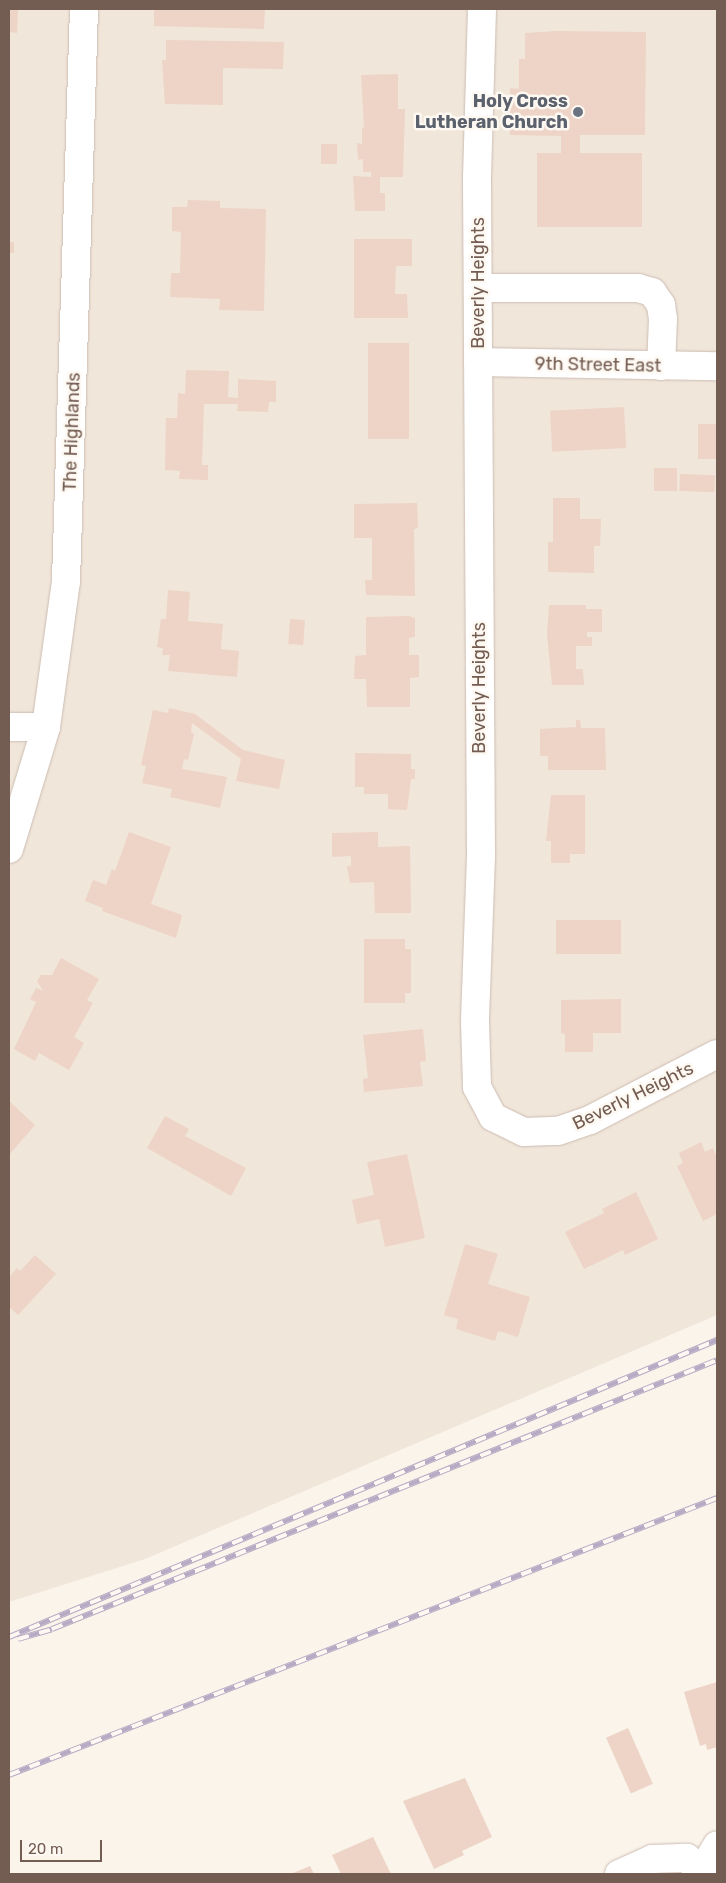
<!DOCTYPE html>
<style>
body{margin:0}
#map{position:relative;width:726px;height:1883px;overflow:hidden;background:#faf4eb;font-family:Rubik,sans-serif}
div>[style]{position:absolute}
.residential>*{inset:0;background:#f1e6da}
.building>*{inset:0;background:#edd4c6;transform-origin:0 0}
.roads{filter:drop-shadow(0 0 1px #ccbcb2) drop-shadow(0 0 1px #ccbcb2)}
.minor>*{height:28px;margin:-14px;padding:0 14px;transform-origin:14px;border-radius:14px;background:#fff}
.rail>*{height:5.5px;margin-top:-2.75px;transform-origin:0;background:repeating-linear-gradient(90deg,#fdf8f1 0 11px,#b7aac4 0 22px);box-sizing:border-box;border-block:1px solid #b7aac4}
.dots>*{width:14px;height:14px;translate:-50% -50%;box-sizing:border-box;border:2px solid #fdf8f1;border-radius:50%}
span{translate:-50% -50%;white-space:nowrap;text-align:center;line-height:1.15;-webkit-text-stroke:5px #fdf8f1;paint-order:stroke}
.worship-label{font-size:18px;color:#5b616d;font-weight:700}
.right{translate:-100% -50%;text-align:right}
.street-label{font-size:18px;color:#735c51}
.frame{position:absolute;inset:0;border:10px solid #735c51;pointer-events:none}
.scale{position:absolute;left:20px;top:1840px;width:82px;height:22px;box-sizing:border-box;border:2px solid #735c51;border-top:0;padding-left:6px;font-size:15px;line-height:18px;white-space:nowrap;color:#735c51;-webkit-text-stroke:4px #fdf8f1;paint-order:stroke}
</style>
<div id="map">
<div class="residential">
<i style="clip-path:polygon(9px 9px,717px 9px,717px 1315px,145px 1559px,9px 1602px)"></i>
</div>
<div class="building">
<i style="clip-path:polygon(9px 9px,18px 9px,17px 33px,9px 32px)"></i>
<i style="clip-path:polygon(154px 9px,265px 9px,264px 29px,154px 26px)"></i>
<i style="clip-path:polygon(557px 31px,646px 32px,645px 135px,580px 135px,580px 153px,642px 153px,642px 227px,537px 227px,537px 153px,561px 153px,561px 136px,510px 135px,510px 88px,519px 89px,519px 59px,525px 59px,525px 33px)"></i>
<i style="clip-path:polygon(166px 40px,284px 42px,283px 69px,223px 68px,223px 105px,165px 104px,162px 60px,166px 60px)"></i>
<i style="clip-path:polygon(398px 74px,398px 109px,405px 109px,403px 177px,380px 177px,380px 193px,385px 193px,385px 211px,355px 211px,353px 176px,371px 177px,371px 172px,363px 172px,363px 159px,358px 160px,357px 143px,362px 144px,362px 127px,364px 128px,361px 75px)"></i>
<i style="left:321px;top:144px;width:16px;height:20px"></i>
<i style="clip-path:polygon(188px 200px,220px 201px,220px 208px,266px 209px,264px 311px,219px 310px,220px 299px,170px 297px,171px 273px,180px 273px,181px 232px,172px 231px,172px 207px,187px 207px)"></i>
<i style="clip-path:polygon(354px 239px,412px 239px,412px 266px,396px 266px,395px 294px,407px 294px,408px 318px,354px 318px)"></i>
<i style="left:9px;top:242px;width:5px;height:11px"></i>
<i style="left:368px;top:343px;width:41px;height:96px"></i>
<i style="clip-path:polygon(186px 370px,229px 371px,228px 397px,238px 398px,238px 379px,276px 381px,276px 402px,269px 402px,268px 412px,237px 411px,238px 404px,204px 404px,202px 465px,208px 465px,208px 480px,179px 479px,180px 471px,165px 470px,166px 418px,177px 418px,178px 393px,185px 394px)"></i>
<i style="left:624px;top:407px;width:41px;height:74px;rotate:87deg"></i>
<i style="left:698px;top:424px;width:19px;height:35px"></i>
<i style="left:654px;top:468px;width:23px;height:23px"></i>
<i style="left:680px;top:474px;width:35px;height:17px;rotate:2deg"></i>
<i style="clip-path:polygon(553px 498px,580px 498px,580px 519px,601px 519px,600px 546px,594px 546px,594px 573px,548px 572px,548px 542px,553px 542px)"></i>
<i style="clip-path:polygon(417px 503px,418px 528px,414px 529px,415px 596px,366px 595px,365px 580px,372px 580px,372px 538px,354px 538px,354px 504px)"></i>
<i style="clip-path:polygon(168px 590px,190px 592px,188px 621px,223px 624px,221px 649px,239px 651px,237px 677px,168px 671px,170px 655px,162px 655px,163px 648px,157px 647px,161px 619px,166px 619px)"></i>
<i style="clip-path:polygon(549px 605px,586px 605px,586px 609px,602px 609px,602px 632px,587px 632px,587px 637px,592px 637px,592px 646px,576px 646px,576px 669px,583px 669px,584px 685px,552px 685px,547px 634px)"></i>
<i style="clip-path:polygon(409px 616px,415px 618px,415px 637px,409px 638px,409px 655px,419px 655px,419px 677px,410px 678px,410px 707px,367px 707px,366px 679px,354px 679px,355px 656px,366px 655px,366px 617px)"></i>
<i style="left:290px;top:619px;width:15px;height:25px;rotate:4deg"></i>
<i style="clip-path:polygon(169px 708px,195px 714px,243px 750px,285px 760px,279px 789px,236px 781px,241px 759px,192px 723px,191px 732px,194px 734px,188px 760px,184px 759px,182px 769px,227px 777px,220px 808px,170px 797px,172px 789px,142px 783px,146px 766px,141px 765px,153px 710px,168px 713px)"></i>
<i style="clip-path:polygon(576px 720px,580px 720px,581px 728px,605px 728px,606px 770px,548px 770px,548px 756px,540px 756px,540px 729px,576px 727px)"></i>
<i style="clip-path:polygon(355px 753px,411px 754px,411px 769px,415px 769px,415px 779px,411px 779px,407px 810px,388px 809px,388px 794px,364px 794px,364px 787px,355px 787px)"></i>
<i style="clip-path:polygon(551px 795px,585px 795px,585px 854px,570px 854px,570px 863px,551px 863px,551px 841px,546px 841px)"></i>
<i style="clip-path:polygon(129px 832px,171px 847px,151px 904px,182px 915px,176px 938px,102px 911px,103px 908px,85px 901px,93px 880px,106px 885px,112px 869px,115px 871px)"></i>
<i style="clip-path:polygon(378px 832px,378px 847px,410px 846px,411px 913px,375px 913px,374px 882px,350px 883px,347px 866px,351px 866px,351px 856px,332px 857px,332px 833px)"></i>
<i style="left:621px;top:920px;width:34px;height:65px;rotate:90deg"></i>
<i style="clip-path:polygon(364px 939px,405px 939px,405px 949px,411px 949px,411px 993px,405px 993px,405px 1003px,364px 1003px)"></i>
<i style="clip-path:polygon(61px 958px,99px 979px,87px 1000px,93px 1003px,74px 1037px,84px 1043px,69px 1070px,39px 1053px,35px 1061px,14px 1049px,36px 1002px,30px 999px,36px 988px,43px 991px,37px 981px,41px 975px,52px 975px)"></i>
<i style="clip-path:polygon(621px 999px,621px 1033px,593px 1033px,593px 1052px,565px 1052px,565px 1034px,561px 1033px,561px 1000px)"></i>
<i style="clip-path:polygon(423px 1029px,426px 1061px,420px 1062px,423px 1086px,364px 1092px,363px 1079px,368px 1078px,363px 1035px)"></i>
<i style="clip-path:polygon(9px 1101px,35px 1125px,9px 1155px)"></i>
<i style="clip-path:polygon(165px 1116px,189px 1129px,185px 1136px,246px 1168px,231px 1196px,147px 1148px)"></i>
<i style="clip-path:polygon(701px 1142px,705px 1152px,713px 1148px,717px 1158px,717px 1214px,703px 1221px,677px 1166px,683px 1163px,679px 1153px)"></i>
<i style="clip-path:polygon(407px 1154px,425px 1238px,385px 1247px,379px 1219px,357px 1224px,352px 1200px,374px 1195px,367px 1162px)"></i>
<i style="clip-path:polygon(636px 1192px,658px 1239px,625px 1255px,623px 1250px,584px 1269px,565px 1232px,604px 1213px,602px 1209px)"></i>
<i style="clip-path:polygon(465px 1244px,498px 1254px,488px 1284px,530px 1297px,518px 1337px,498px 1331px,495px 1341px,456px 1329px,458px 1319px,444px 1315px)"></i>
<i style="clip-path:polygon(35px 1255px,56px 1274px,18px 1315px,9px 1307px,9px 1277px,17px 1268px,20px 1271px)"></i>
<i style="clip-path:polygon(717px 1682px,717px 1747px,707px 1750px,706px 1744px,700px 1746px,684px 1692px)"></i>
<i style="left:628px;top:1728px;width:61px;height:24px;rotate:66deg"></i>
<i style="clip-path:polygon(465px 1778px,492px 1837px,462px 1851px,464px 1855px,434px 1869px,403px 1801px)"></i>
<i style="clip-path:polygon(373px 1837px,391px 1874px,341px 1874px,332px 1855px)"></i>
<i style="clip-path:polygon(310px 1866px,314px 1874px,291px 1874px)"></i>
</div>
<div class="roads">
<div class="minor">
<i style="left:482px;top:9px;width:171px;rotate:91.7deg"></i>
<i style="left:477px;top:180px;width:676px;rotate:89.66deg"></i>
<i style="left:481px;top:856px;width:166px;rotate:92.1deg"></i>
<i style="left:475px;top:1022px;width:65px;rotate:88.2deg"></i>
<i style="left:477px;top:1087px;width:34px;rotate:62deg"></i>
<i style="left:493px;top:1117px;width:34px;rotate:26deg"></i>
<i style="left:524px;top:1132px;width:34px;rotate:-2deg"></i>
<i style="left:558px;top:1131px;width:34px;rotate:-19deg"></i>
<i style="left:590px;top:1120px;width:143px;rotate:-27.5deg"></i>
<i style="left:478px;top:288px;width:160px"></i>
<i style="left:638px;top:288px;width:15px;rotate:16deg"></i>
<i style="left:652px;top:292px;width:16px;rotate:55deg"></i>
<i style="left:661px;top:305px;width:14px;rotate:82deg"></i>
<i style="left:663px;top:319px;width:47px;rotate:92.4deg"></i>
<i style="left:478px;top:362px;width:239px;rotate:1deg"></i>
<i style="left:9px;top:727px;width:37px"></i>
<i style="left:9px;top:849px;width:127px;rotate:-73.1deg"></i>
<i style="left:46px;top:727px;width:147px;rotate:-82.2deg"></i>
<i style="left:66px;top:581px;width:572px;rotate:-88.2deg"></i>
<i style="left:701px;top:1872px;width:31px;rotate:-59deg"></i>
<i style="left:619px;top:1874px;width:36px;rotate:-24deg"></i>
<i style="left:652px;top:1859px;width:35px;rotate:-2deg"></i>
<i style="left:687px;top:1858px;width:23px;rotate:45deg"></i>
</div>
</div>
<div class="rail">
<i style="left:9px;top:1637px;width:768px;rotate:-22.76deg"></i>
<i style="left:18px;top:1639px;width:35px;rotate:-16deg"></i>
<i style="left:52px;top:1629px;width:717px;rotate:-22.02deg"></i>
<i style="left:9px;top:1775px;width:760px;rotate:-21.37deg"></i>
</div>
<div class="dots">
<i style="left:578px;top:112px;background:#6b7280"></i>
</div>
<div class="worship-label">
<span class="right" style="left:568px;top:112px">Holy Cross<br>Lutheran Church</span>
</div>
<div class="street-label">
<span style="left:478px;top:283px;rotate:-90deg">Beverly Heights</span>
<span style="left:598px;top:365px;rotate:1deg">9th Street East</span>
<span style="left:72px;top:432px;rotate:-88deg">The Highlands</span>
<span style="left:479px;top:688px;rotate:-90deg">Beverly Heights</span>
<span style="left:633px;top:1096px;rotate:-26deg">Beverly Heights</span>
</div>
<div class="frame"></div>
<div class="scale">20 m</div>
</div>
